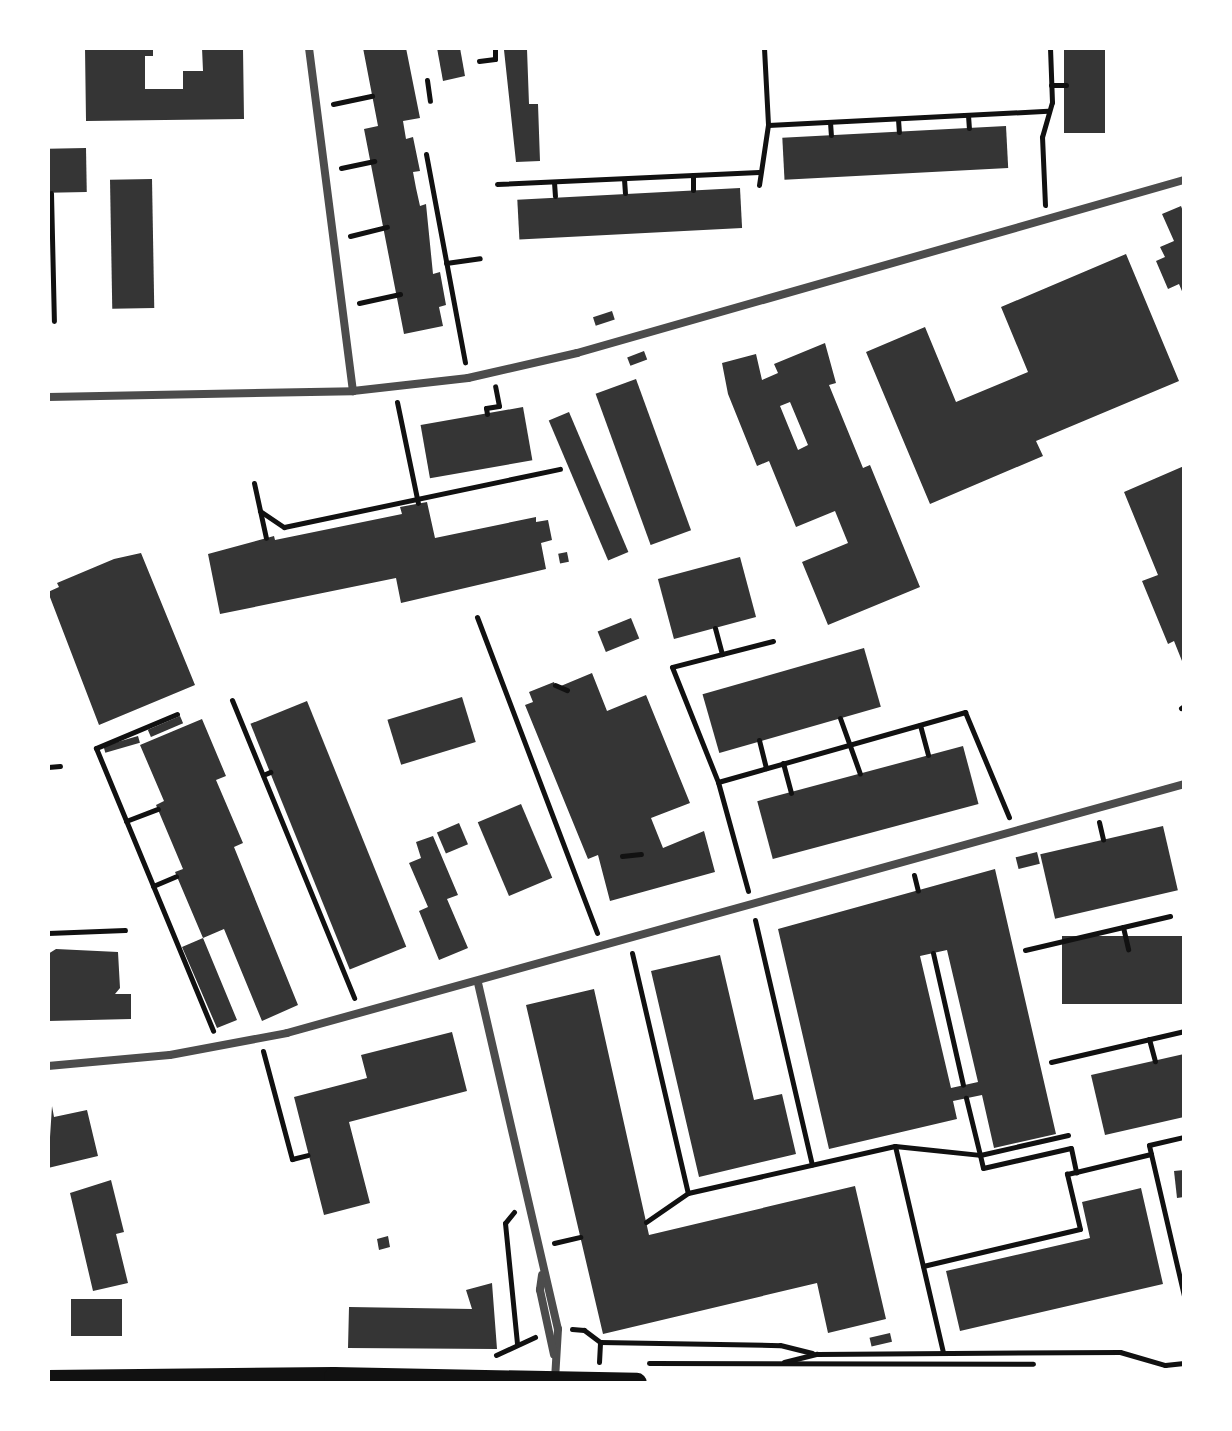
<!DOCTYPE html>
<style>
body{margin:0}
#map{position:relative;width:1232px;height:1431px;overflow:hidden;background:#fff;font-family:Quicksand,sans-serif}
div>[style]{position:absolute}
.building>*{inset:0;background:#353535;transform-origin:0 0}
.path>*{height:5px;margin:-2.5px;padding:0 2.5px;transform-origin:2.5px;border-radius:2.5px;background:#111}
.minor>*{height:8px;margin:-4px;padding:0 4px;transform-origin:4px;border-radius:4px;background:#4c4c4c}
.primary>*{height:20px;margin:-10px;padding:0 10px;transform-origin:10px;border-radius:10px;background:#111}
span{translate:-50% -50%;white-space:nowrap;text-align:center;line-height:1.15;-webkit-text-stroke:6px #fff;paint-order:stroke}
.frame{position:absolute;inset:0;border:50px solid #fff;pointer-events:none}
</style>
<div id="map">
<div class="building">
<i style="clip-path:polygon(85px 48px,153px 48px,153px 56px,145px 56px,145px 89px,183px 89px,183px 71px,203px 71px,202px 48px,243px 48px,244px 119px,86px 121px)"></i>
<i style="clip-path:polygon(363px 48px,406px 48px,420px 118px,403px 121px,406px 139px,413px 137px,420px 171px,413px 172px,416px 188px,420px 206px,426px 204px,433px 274px,440px 272px,446px 305px,439px 307px,443px 326px,404px 334px,364px 129px,378px 126px)"></i>
<i style="clip-path:polygon(437px 48px,460px 48px,465px 76px,443px 81px)"></i>
<i style="left:1064px;top:48px;width:41px;height:85px"></i>
<i style="clip-path:polygon(527px 49px,529px 104px,538px 104px,540px 161px,516px 162px,504px 50px)"></i>
<i style="left:1006px;top:126px;width:42px;height:224px;rotate:87deg"></i>
<i style="left:86px;top:148px;width:44px;height:38px;rotate:89deg"></i>
<i style="left:152px;top:179px;width:129px;height:42px;rotate:89deg"></i>
<i style="left:740px;top:188px;width:40px;height:223px;rotate:87deg"></i>
<i style="clip-path:polygon(1181px 206px,1184px 214px,1184px 296px,1179px 284px,1168px 289px,1156px 261px,1165px 257px,1160px 247px,1174px 241px,1162px 214px)"></i>
<i style="clip-path:polygon(1126px 254px,1179px 381px,1036px 441px,1043px 456px,930px 504px,866px 352px,925px 327px,956px 402px,1028px 372px,1001px 307px)"></i>
<i style="left:612px;top:311px;width:9px;height:20px;rotate:72deg"></i>
<i style="clip-path:polygon(evenodd,825px 343px,836px 383px,829px 385px,863px 468px,870px 465px,920px 587px,828px 625px,802px 562px,848px 543px,835px 511px,796px 527px,769px 461px,757px 466px,728px 394px,722px 363px,756px 354px,762px 380px,778px 373px,774px 364px,825px 343px,790px 402px,808px 445px,798px 450px,780px 406px,790px 402px)"></i>
<i style="left:644px;top:351px;width:9px;height:18px;rotate:69deg"></i>
<i style="left:636px;top:379px;width:161px;height:43px;rotate:70deg"></i>
<i style="left:523px;top:407px;width:54px;height:104px;rotate:80deg"></i>
<i style="left:569px;top:412px;width:152px;height:22px;rotate:67deg"></i>
<i style="clip-path:polygon(1184px 466px,1184px 666px,1174px 641px,1168px 644px,1142px 581px,1158px 575px,1124px 492px)"></i>
<i style="clip-path:polygon(427px 502px,435px 538px,536px 517px,536px 522px,548px 520px,552px 540px,541px 543px,546px 569px,401px 603px,396px 578px,220px 614px,208px 554px,274px 536px,275px 540px,402px 514px,400px 507px)"></i>
<i style="left:567px;top:552px;width:10px;height:9px;rotate:79deg"></i>
<i style="clip-path:polygon(141px 553px,195px 685px,99px 725px,48px 592px,59px 587px,57px 583px,114px 559px)"></i>
<i style="left:740px;top:557px;width:62px;height:85px;rotate:75deg"></i>
<i style="left:631px;top:618px;width:22px;height:36px;rotate:68deg"></i>
<i style="left:864px;top:648px;width:61px;height:168px;rotate:74deg"></i>
<i style="clip-path:polygon(592px 673px,607px 711px,646px 695px,690px 803px,651px 818px,663px 848px,704px 831px,715px 872px,610px 901px,598px 855px,588px 859px,525px 705px,533px 702px,529px 692px,554px 682px,556px 688px)"></i>
<i style="left:462px;top:697px;width:47px;height:78px;rotate:73deg"></i>
<i style="left:307px;top:701px;width:265px;height:61px;rotate:68deg"></i>
<i style="left:180px;top:716px;width:8px;height:35px;rotate:67deg"></i>
<i style="clip-path:polygon(202px 719px,226px 776px,216px 780px,243px 843px,234px 847px,298px 1005px,262px 1021px,224px 929px,203px 938px,237px 1020px,217px 1028px,182px 947px,203px 938px,175px 872px,183px 869px,156px 805px,164px 801px,140px 745px)"></i>
<i style="left:138px;top:736px;width:7px;height:36px;rotate:74deg"></i>
<i style="left:963px;top:746px;width:60px;height:213px;rotate:75deg"></i>
<i style="left:521px;top:804px;width:80px;height:47px;rotate:67deg"></i>
<i style="left:459px;top:823px;width:23px;height:24px;rotate:67deg"></i>
<i style="left:1163px;top:826px;width:66px;height:126px;rotate:77deg"></i>
<i style="clip-path:polygon(433px 836px,458px 895px,447px 899px,468px 948px,439px 960px,419px 911px,428px 907px,409px 863px,421px 858px,416px 842px)"></i>
<i style="left:1037px;top:852px;width:12px;height:22px;rotate:76deg"></i>
<i style="clip-path:polygon(evenodd,995px 869px,1056px 1134px,994px 1148px,982px 1095px,953px 1101px,957px 1119px,829px 1149px,778px 929px,995px 869px,947px 950px,978px 1082px,951px 1088px,920px 956px,947px 950px)"></i>
<i style="left:1184px;top:936px;width:68px;height:122px;rotate:90deg"></i>
<i style="clip-path:polygon(56px 949px,118px 952px,120px 988px,115px 994px,131px 994px,131px 1019px,48px 1021px,48px 954px)"></i>
<i style="clip-path:polygon(720px 955px,754px 1100px,782px 1094px,796px 1154px,699px 1177px,651px 971px)"></i>
<i style="clip-path:polygon(594px 989px,649px 1235px,855px 1186px,886px 1319px,828px 1333px,817px 1283px,603px 1334px,526px 1005px)"></i>
<i style="clip-path:polygon(452px 1032px,467px 1091px,349px 1122px,370px 1203px,324px 1215px,294px 1097px,367px 1078px,361px 1055px)"></i>
<i style="clip-path:polygon(1184px 1054px,1184px 1117px,1105px 1135px,1091px 1075px)"></i>
<i style="clip-path:polygon(52px 1106px,54px 1117px,87px 1110px,98px 1156px,48px 1168px)"></i>
<i style="clip-path:polygon(1184px 1170px,1184px 1197px,1177px 1198px,1174px 1171px)"></i>
<i style="clip-path:polygon(111px 1180px,124px 1232px,116px 1234px,128px 1283px,93px 1291px,70px 1193px)"></i>
<i style="clip-path:polygon(1141px 1188px,1163px 1284px,960px 1331px,946px 1271px,1090px 1238px,1082px 1202px)"></i>
<i style="clip-path:polygon(388px 1236px,390px 1247px,379px 1250px,377px 1239px)"></i>
<i style="clip-path:polygon(492px 1283px,497px 1349px,348px 1348px,349px 1307px,472px 1309px,466px 1290px)"></i>
<i style="left:71px;top:1299px;width:51px;height:37px"></i>
<i style="left:890px;top:1333px;width:9px;height:21px;rotate:77deg"></i>
</div>
<div class="path">
<i style="left:764px;top:48px;width:77px;rotate:87deg"></i>
<i style="left:768px;top:125px;width:280px;rotate:-2.9deg"></i>
<i style="left:479px;top:61px;width:16px;rotate:-7deg"></i>
<i style="left:495px;top:59px;width:11px;rotate:-90deg"></i>
<i style="left:427px;top:80px;width:21px;rotate:82deg"></i>
<i style="left:1051px;top:85px;width:15px"></i>
<i style="left:333px;top:104px;width:40px;rotate:-12deg"></i>
<i style="left:968px;top:115px;width:13px;rotate:86deg"></i>
<i style="left:898px;top:119px;width:13px;rotate:86deg"></i>
<i style="left:830px;top:122px;width:13px;rotate:86deg"></i>
<i style="left:426px;top:154px;width:212px;rotate:79.4deg"></i>
<i style="left:341px;top:168px;width:34px;rotate:-12deg"></i>
<i style="left:693px;top:175px;width:15px;rotate:90deg"></i>
<i style="left:624px;top:179px;width:14px;rotate:86deg"></i>
<i style="left:554px;top:182px;width:14px;rotate:86deg"></i>
<i style="left:497px;top:184px;width:262px;rotate:-2.6deg"></i>
<i style="left:759px;top:185px;width:61px;rotate:-81.5deg"></i>
<i style="left:51px;top:193px;width:128px;rotate:88.7deg"></i>
<i style="left:1045px;top:205px;width:68px;rotate:-92.5deg"></i>
<i style="left:1042px;top:137px;width:36px;rotate:-74deg"></i>
<i style="left:1052px;top:102px;width:54px;rotate:-92.1deg"></i>
<i style="left:350px;top:236px;width:38px;rotate:-14deg"></i>
<i style="left:446px;top:263px;width:34px;rotate:-8deg"></i>
<i style="left:359px;top:303px;width:42px;rotate:-12.4deg"></i>
<i style="left:397px;top:402px;width:103px;rotate:78.3deg"></i>
<i style="left:487px;top:414px;width:6px;rotate:-99deg"></i>
<i style="left:486px;top:408px;width:13px;rotate:-9deg"></i>
<i style="left:499px;top:406px;width:20px;rotate:-101deg"></i>
<i style="left:254px;top:483px;width:56px;rotate:77.7deg"></i>
<i style="left:260px;top:511px;width:29px;rotate:34deg"></i>
<i style="left:284px;top:527px;width:282px;rotate:-11.9deg"></i>
<i style="left:477px;top:617px;width:338px;rotate:69.2deg"></i>
<i style="left:715px;top:628px;width:27px;rotate:75deg"></i>
<i style="left:773px;top:641px;width:104px;rotate:165.6deg"></i>
<i style="left:672px;top:667px;width:124px;rotate:68.2deg"></i>
<i style="left:718px;top:782px;width:257px;rotate:-15.8deg"></i>
<i style="left:965px;top:712px;width:114px;rotate:67.3deg"></i>
<i style="left:555px;top:685px;width:13px;rotate:23deg"></i>
<i style="left:232px;top:700px;width:322px;rotate:67.7deg"></i>
<i style="left:1181px;top:708px;width:4px;rotate:-34deg"></i>
<i style="left:177px;top:714px;width:88px;rotate:157.2deg"></i>
<i style="left:96px;top:748px;width:306px;rotate:67.5deg"></i>
<i style="left:840px;top:718px;width:59px;rotate:70.3deg"></i>
<i style="left:920px;top:725px;width:31px;rotate:75deg"></i>
<i style="left:759px;top:740px;width:29px;rotate:76deg"></i>
<i style="left:783px;top:763px;width:31px;rotate:75deg"></i>
<i style="left:48px;top:767px;width:12px;rotate:-5deg"></i>
<i style="left:263px;top:775px;width:8px;rotate:-23deg"></i>
<i style="left:718px;top:782px;width:113px;rotate:74.6deg"></i>
<i style="left:126px;top:821px;width:34px;rotate:-21deg"></i>
<i style="left:1099px;top:822px;width:18px;rotate:77deg"></i>
<i style="left:622px;top:856px;width:19px;rotate:-6deg"></i>
<i style="left:914px;top:875px;width:16px;rotate:76deg"></i>
<i style="left:153px;top:886px;width:25px;rotate:-23deg"></i>
<i style="left:755px;top:920px;width:251px;rotate:76.9deg"></i>
<i style="left:1123px;top:927px;width:23px;rotate:77deg"></i>
<i style="left:48px;top:933px;width:77px;rotate:-2.2deg"></i>
<i style="left:1025px;top:950px;width:149px;rotate:-13.2deg"></i>
<i style="left:632px;top:953px;width:246px;rotate:76.9deg"></i>
<i style="left:933px;top:953px;width:135px;rotate:77.2deg"></i>
<i style="left:1149px;top:1039px;width:23px;rotate:75deg"></i>
<i style="left:263px;top:1051px;width:112px;rotate:75deg"></i>
<i style="left:292px;top:1159px;width:16px;rotate:-14deg"></i>
<i style="left:1051px;top:1062px;width:137px;rotate:-13.1deg"></i>
<i style="left:1068px;top:1135px;width:90px;rotate:167.2deg"></i>
<i style="left:980px;top:1155px;width:13px;rotate:77deg"></i>
<i style="left:983px;top:1168px;width:90px;rotate:-12.8deg"></i>
<i style="left:895px;top:1146px;width:212px;rotate:76.9deg"></i>
<i style="left:1071px;top:1148px;width:25px;rotate:78deg"></i>
<i style="left:1076px;top:1172px;width:77px;rotate:-13.5deg"></i>
<i style="left:1151px;top:1154px;width:146px;rotate:76.9deg"></i>
<i style="left:1151px;top:1154px;width:9px;rotate:-103deg"></i>
<i style="left:1149px;top:1145px;width:36px;rotate:-13deg"></i>
<i style="left:514px;top:1212px;width:14px;rotate:129deg"></i>
<i style="left:505px;top:1223px;width:122px;rotate:84.3deg"></i>
<i style="left:646px;top:1222px;width:51px;rotate:-34.6deg"></i>
<i style="left:688px;top:1193px;width:212px;rotate:-12.8deg"></i>
<i style="left:895px;top:1146px;width:85px;rotate:6deg"></i>
<i style="left:980px;top:1155px;width:59px;rotate:-103.8deg"></i>
<i style="left:554px;top:1243px;width:27px;rotate:-13deg"></i>
<i style="left:923px;top:1266px;width:161px;rotate:-13.3deg"></i>
<i style="left:1080px;top:1229px;width:57px;rotate:-103.3deg"></i>
<i style="left:1067px;top:1174px;width:9px;rotate:-13deg"></i>
<i style="left:572px;top:1329px;width:12px;rotate:5deg"></i>
<i style="left:584px;top:1330px;width:20px;rotate:37deg"></i>
<i style="left:600px;top:1342px;width:180px;rotate:1deg"></i>
<i style="left:780px;top:1345px;width:33px;rotate:14deg"></i>
<i style="left:496px;top:1355px;width:43px;rotate:-24.8deg"></i>
<i style="left:599px;top:1362px;width:20px;rotate:-87deg"></i>
<i style="left:784px;top:1362px;width:34px;rotate:-14deg"></i>
<i style="left:817px;top:1354px;width:303px;rotate:-0.4deg"></i>
<i style="left:1120px;top:1352px;width:47px;rotate:16.1deg"></i>
<i style="left:1165px;top:1365px;width:19px;rotate:-6deg"></i>
<i style="left:649px;top:1363px;width:384px;rotate:0.1deg"></i>
</div>
<div class="minor">
<i style="left:309px;top:48px;width:346px;rotate:82.7deg"></i>
<i style="left:48px;top:397px;width:305px;rotate:-1.1deg"></i>
<i style="left:353px;top:391px;width:116px;rotate:-6.4deg"></i>
<i style="left:468px;top:378px;width:112px;rotate:-12.9deg"></i>
<i style="left:577px;top:353px;width:631px;rotate:-15.91deg"></i>
<i style="left:478px;top:983px;width:355px;rotate:77deg"></i>
<i style="left:558px;top:1329px;width:51px;rotate:93.4deg"></i>
<i style="left:48px;top:1066px;width:122px;rotate:-5.2deg"></i>
<i style="left:170px;top:1055px;width:119px;rotate:-10.6deg"></i>
<i style="left:287px;top:1033px;width:931px;rotate:-15.51deg"></i>
<i style="left:542px;top:1275px;width:15px;rotate:98deg"></i>
<i style="left:540px;top:1290px;width:66px;rotate:77.8deg"></i>
</div>
<div class="primary">
<i style="left:48px;top:1380px;width:286px;rotate:-0.6deg"></i>
<i style="left:334px;top:1377px;width:303px;rotate:1.1deg"></i>
</div>
<div class="frame"></div>
</div>
